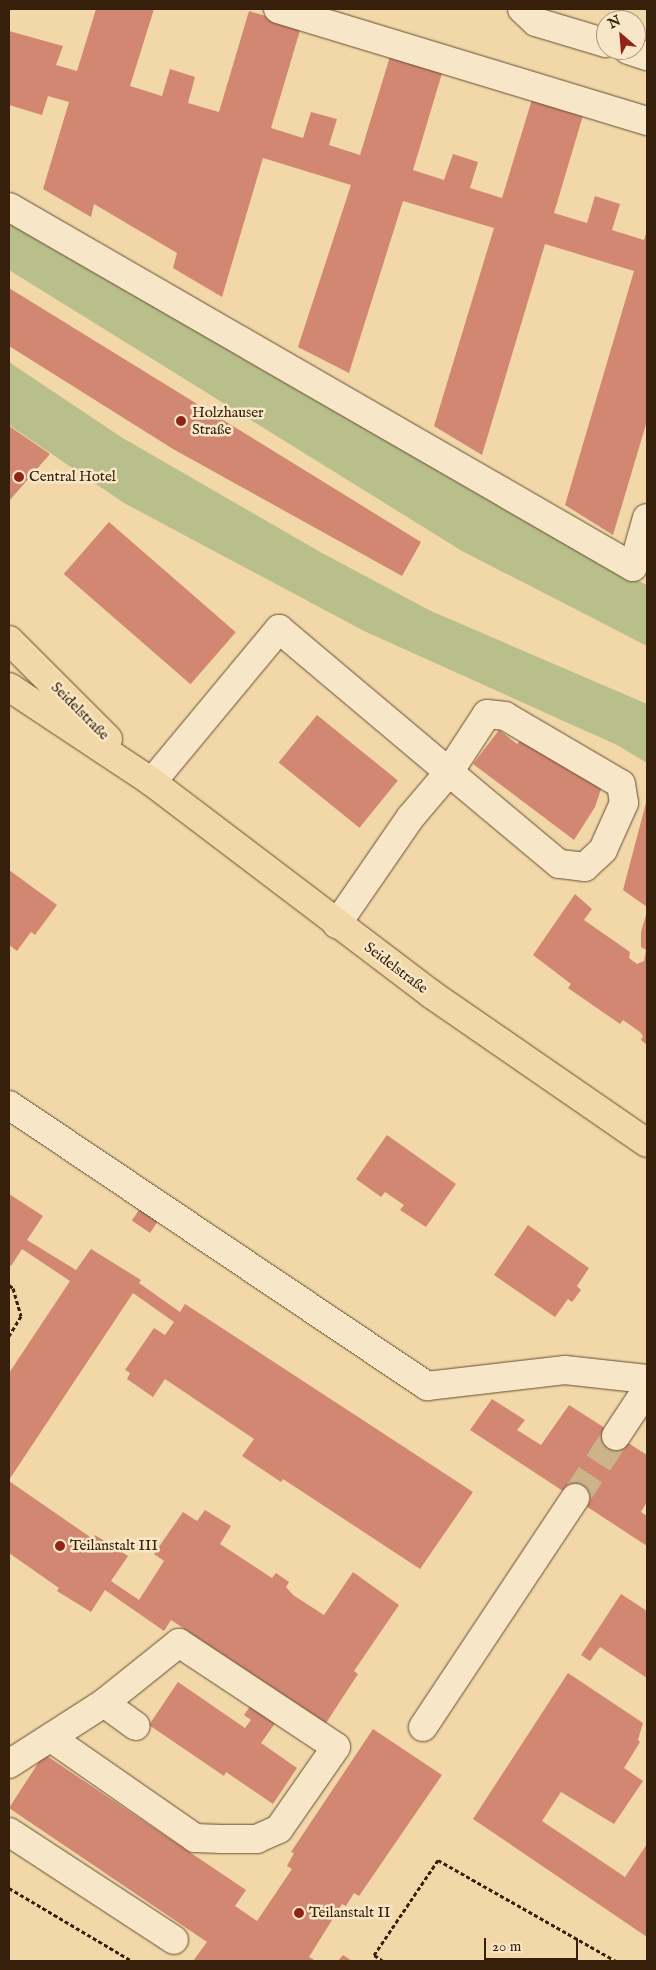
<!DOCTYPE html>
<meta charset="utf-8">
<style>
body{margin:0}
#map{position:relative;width:656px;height:1970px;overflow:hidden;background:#f2d8a9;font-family:"IM FELL English",serif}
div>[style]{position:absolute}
.green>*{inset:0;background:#b8bf8a}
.building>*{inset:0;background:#d28772;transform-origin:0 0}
.minor-tunnel>*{height:28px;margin-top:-14px;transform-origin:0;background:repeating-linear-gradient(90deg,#cdb389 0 28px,transparent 0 42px)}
.path>*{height:3px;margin-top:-1.5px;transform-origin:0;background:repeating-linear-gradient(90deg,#37200b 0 4px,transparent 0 6.5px)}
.roads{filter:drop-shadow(0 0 1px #664e32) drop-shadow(0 0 1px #664e32)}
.minor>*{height:28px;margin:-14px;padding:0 14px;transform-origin:14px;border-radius:14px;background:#f7e6c7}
.major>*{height:28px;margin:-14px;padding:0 14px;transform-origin:14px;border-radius:14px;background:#f2d8a9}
.dots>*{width:14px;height:14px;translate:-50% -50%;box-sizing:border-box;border:2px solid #f7e6c7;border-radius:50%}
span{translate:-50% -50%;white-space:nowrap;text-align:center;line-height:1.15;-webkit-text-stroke:5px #f7e6c7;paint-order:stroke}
.poi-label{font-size:15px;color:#37200b}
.left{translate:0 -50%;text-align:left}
.street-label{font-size:15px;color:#37200b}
.frame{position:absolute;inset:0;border:10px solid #37200b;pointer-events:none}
.north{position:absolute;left:596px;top:10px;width:50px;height:50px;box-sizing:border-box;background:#f7e6c7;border:1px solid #aa977c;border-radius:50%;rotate:333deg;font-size:14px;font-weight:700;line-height:20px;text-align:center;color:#37200b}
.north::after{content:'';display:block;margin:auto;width:18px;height:22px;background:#8f2418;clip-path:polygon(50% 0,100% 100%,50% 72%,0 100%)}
.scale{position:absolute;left:484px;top:1938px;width:94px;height:22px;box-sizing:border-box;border:2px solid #37200b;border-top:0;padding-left:6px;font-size:15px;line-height:18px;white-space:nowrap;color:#37200b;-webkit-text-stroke:4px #f7e6c7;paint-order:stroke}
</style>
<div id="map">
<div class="green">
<i style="clip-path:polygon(9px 222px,589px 557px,647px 585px,647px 646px,462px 551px,9px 270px)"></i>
<i style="clip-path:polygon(9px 362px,121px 437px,322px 553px,431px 611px,647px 704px,647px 763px,617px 745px,364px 631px,124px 503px,9px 425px)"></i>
</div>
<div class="building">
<i style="clip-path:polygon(96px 9px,154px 9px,130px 86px,162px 96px,170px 69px,195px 77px,188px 103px,219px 112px,249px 11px,301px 27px,271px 128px,303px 138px,311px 112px,337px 119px,329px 145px,360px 155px,391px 53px,443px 70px,413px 170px,444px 180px,453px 154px,478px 162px,470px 188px,502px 198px,533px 96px,584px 112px,554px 213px,587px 223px,595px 196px,620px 204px,612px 230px,644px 240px,647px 230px,647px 421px,613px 535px,565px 505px,634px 271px,545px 244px,482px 455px,434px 426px,494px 228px,403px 201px,349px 373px,298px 347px,351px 185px,263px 158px,222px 297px,173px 268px,177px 253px,94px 204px,91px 217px,43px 189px,69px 102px,48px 96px,42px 115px,9px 105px,9px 31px,63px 46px,56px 65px,77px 71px)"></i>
<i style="clip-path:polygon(9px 288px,421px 542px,402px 576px,173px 449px,9px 346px)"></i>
<i style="clip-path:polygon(9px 426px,50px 454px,9px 501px)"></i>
<i style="left:109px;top:522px;width:168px;height:69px;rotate:41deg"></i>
<i style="left:317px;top:715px;width:104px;height:61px;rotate:39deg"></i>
<i style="clip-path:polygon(499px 730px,517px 744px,523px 738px,546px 748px,601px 789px,595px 807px,574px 840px,473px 764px)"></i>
<i style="clip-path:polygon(647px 799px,647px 907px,623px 890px)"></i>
<i style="clip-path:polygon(9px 870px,57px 905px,35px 935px,31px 932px,17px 951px,9px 945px)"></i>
<i style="clip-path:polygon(575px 894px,592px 909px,584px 920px,630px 952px,629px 958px,637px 964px,644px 961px,646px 950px,641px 947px,641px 932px,647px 911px,647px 1045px,641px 1040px,643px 1036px,640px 1032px,623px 1020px,620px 1024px,568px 988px,571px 984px,533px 955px)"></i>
<i style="clip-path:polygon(387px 1135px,456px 1184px,426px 1227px,400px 1210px,404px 1205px,385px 1192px,381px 1197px,356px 1179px)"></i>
<i style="clip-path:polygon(9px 1194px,43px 1216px,27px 1240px,76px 1270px,91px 1249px,141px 1280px,139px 1283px,180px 1312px,185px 1304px,473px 1492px,420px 1569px,283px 1479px,281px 1482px,242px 1456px,254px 1439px,165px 1379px,153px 1397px,127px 1379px,130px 1373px,125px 1370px,154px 1328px,165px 1335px,174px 1322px,133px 1293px,9px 1480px,9px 1373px,70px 1281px,22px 1249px,11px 1266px,9px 1264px)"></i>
<i style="left:143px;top:1204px;width:22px;height:20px;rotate:34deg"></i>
<i style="clip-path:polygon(528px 1225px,589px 1268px,577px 1286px,581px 1290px,572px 1302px,568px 1299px,555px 1317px,494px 1275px)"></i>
<i style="clip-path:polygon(492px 1399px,525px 1420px,517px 1430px,541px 1445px,569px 1405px,647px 1455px,647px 1502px,641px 1512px,647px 1516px,647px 1546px,470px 1430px)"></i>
<i style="clip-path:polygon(9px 1481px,93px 1539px,95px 1535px,128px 1556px,111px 1581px,139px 1600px,164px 1561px,154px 1554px,183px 1512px,197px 1521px,205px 1510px,231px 1526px,220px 1544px,272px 1578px,276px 1573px,289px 1582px,286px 1587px,293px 1595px,324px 1615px,353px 1572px,399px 1605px,354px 1671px,358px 1674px,326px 1723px,171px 1620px,164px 1631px,105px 1590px,91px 1612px,57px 1591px,59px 1588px,9px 1553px)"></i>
<i style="clip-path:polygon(621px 1594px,647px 1611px,647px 1678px,600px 1647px,590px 1661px,581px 1655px)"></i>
<i style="clip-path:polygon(568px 1673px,643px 1723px,638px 1740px,640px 1742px,624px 1768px,643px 1781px,614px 1824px,561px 1792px,542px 1821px,625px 1877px,647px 1844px,647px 1937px,473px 1819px)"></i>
<i style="clip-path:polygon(178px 1682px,245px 1728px,251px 1720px,244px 1715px,251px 1705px,276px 1722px,261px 1743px,297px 1768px,273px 1804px,226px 1772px,224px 1776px,149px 1725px)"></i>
<i style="clip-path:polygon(373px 1729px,442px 1775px,359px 1896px,354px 1893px,346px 1906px,342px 1904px,309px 1957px,316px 1961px,193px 1961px,207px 1942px,9px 1808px,44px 1754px,246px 1890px,235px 1906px,257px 1921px,292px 1869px,287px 1866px,294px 1853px,291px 1852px)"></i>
<i style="clip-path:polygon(343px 1955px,352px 1961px,338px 1961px)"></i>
</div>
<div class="minor-tunnel">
<i style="left:575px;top:1498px;width:74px;rotate:-56.5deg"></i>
</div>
<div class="path">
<i style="left:9px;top:1285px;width:5px;rotate:37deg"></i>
<i style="left:13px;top:1288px;width:29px;rotate:74deg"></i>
<i style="left:21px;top:1316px;width:23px;rotate:121deg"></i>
<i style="left:9px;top:1888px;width:143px;rotate:30.7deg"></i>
<i style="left:383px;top:1961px;width:11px;rotate:-146deg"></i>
<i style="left:374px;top:1955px;width:115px;rotate:-56deg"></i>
<i style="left:438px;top:1860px;width:205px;rotate:29.6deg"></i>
</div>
<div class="roads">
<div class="minor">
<i style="left:278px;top:9px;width:386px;rotate:16.9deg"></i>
<i style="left:522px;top:9px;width:19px;rotate:43deg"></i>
<i style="left:536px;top:22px;width:73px;rotate:16.7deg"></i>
<i style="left:628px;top:50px;width:20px;rotate:18deg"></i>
<i style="left:9px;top:207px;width:720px;rotate:29.98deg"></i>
<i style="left:633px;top:567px;width:51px;rotate:-74.1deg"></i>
<i style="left:487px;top:714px;width:18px;rotate:6deg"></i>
<i style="left:505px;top:716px;width:134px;rotate:30.4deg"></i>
<i style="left:621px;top:784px;width:19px;rotate:81deg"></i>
<i style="left:624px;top:803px;width:51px;rotate:114.1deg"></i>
<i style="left:603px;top:850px;width:25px;rotate:137deg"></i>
<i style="left:585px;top:867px;width:26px;rotate:-173deg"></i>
<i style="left:559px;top:864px;width:143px;rotate:-140.1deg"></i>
<i style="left:449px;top:772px;width:69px;rotate:-56.8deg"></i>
<i style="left:152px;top:782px;width:199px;rotate:-50.3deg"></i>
<i style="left:279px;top:629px;width:222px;rotate:40.1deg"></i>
<i style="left:449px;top:772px;width:60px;rotate:130.3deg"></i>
<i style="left:410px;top:818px;width:129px;rotate:124.6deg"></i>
<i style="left:9px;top:1105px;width:504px;rotate:33.91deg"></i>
<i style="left:427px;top:1386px;width:139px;rotate:-6.6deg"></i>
<i style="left:565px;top:1370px;width:82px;rotate:6.3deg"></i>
<i style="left:616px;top:1436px;width:56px;rotate:-56.6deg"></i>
<i style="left:104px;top:1703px;width:39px;rotate:36deg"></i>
<i style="left:423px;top:1727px;width:275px;rotate:-56.4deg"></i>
<i style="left:9px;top:1764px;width:113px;rotate:-32.7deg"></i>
<i style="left:104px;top:1703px;width:96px;rotate:-38.7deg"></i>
<i style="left:179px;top:1643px;width:188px;rotate:33.5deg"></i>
<i style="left:336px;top:1747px;width:100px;rotate:124.8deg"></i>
<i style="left:279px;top:1829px;width:24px;rotate:156deg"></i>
<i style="left:257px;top:1839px;width:36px;rotate:180deg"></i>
<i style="left:221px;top:1839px;width:26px;rotate:-178deg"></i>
<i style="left:195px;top:1838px;width:175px;rotate:-145.2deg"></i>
<i style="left:9px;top:1832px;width:197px;rotate:33.2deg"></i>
</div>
<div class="major">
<i style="left:9px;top:640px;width:140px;rotate:45deg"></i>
<i style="left:9px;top:687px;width:172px;rotate:33.6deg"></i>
<i style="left:152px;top:782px;width:350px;rotate:37.2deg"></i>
<i style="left:431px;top:994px;width:262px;rotate:34.6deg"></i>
</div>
</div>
<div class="dots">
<i style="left:181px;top:421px;background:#8f2418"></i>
<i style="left:19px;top:477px;background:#8f2418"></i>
<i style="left:60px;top:1546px;background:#8f2418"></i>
<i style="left:299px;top:1913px;background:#8f2418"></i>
</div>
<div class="poi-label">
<span class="left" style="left:192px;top:421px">Holzhauser<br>Straße</span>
<span class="left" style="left:29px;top:477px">Central Hotel</span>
<span class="left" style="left:70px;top:1546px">Teilanstalt III</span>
<span class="left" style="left:309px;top:1913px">Teilanstalt II</span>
</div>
<div class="street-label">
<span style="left:80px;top:711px;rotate:45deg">Seidelstraße</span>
<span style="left:396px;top:968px;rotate:37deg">Seidelstraße</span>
</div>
<div class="frame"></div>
<div class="north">N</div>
<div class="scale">20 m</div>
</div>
